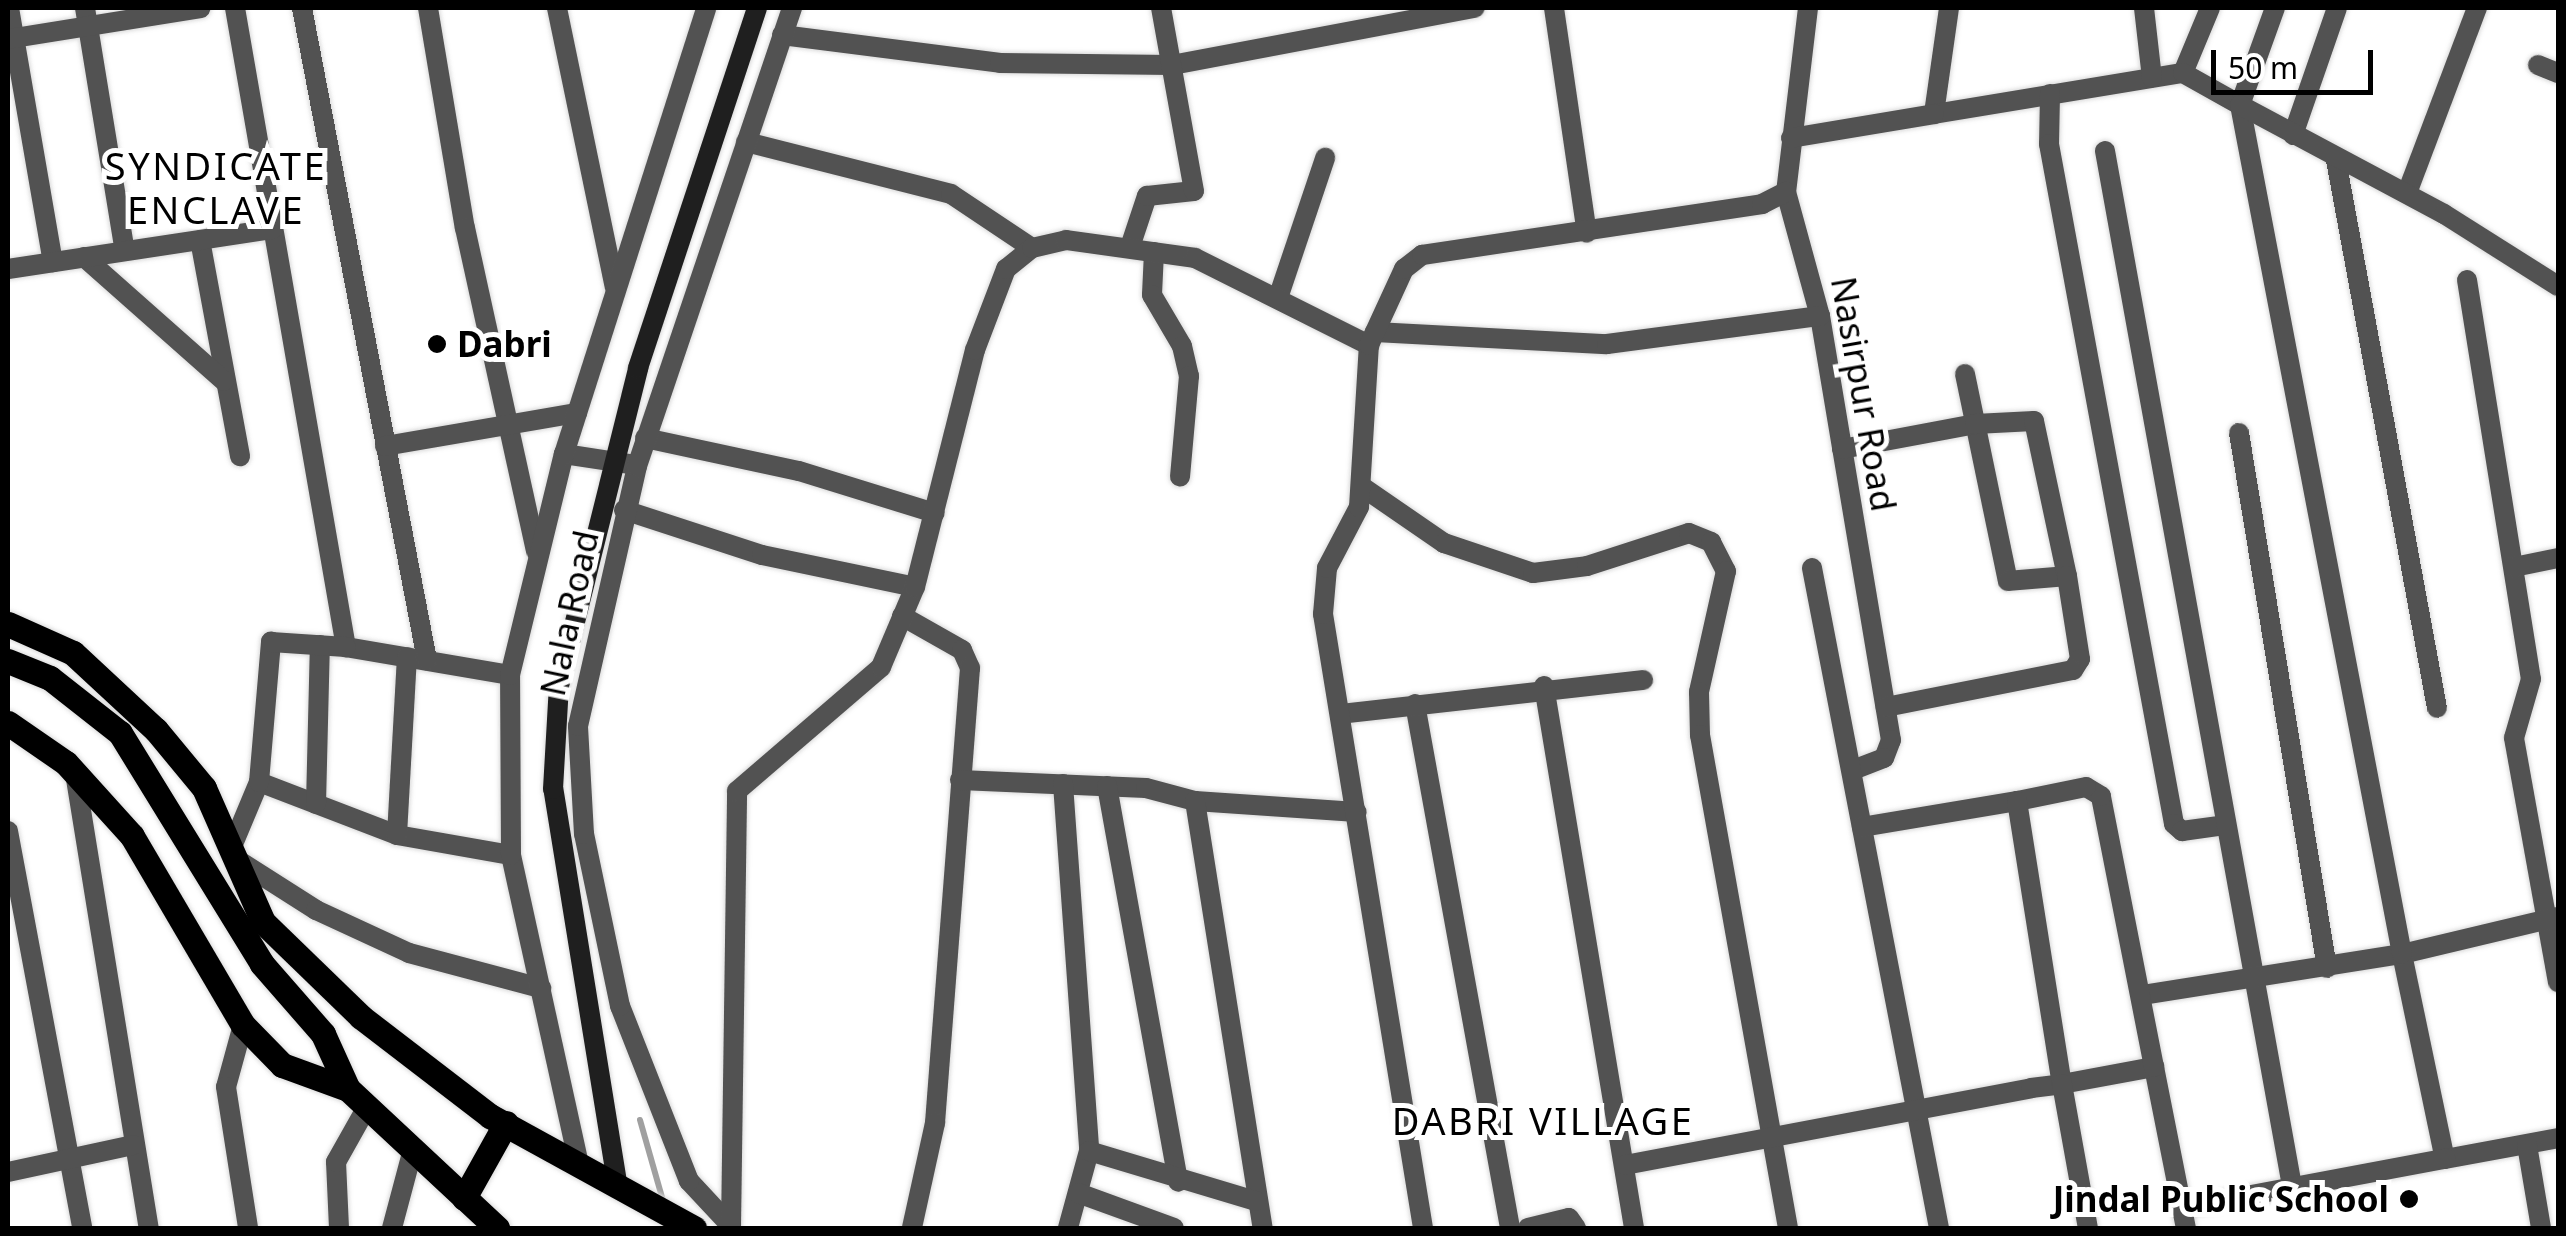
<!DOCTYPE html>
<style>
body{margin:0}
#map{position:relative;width:2566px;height:1236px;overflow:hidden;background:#fff;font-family:"Noto Sans",sans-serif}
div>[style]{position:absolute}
.stream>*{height:6px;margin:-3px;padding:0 3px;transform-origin:3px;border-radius:3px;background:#a0a0a0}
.roads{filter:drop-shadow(0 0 2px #dbdbdb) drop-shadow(0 0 2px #dbdbdb)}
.street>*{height:20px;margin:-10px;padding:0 10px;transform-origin:10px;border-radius:10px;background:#525252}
.secondary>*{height:20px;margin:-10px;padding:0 10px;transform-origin:10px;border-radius:10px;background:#1f1f1f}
.primary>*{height:25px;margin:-12.5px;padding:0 12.5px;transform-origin:12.5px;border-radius:12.5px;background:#000}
.dots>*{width:28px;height:28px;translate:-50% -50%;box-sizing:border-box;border:5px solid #fff;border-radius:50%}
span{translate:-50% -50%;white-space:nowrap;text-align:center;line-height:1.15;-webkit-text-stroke:10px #fff;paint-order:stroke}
.poi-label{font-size:35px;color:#000;font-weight:700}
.left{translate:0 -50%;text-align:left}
.right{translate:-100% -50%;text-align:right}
.street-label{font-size:35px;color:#000}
.neighbourhood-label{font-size:38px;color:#000;letter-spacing:2.5px}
.frame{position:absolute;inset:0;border:10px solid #000;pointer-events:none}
.scale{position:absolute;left:2211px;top:50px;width:162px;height:45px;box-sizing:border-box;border:5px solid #000;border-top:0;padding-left:12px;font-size:30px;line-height:35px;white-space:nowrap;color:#000;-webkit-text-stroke:8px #fff;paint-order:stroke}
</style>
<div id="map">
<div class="stream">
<i style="left:640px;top:1120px;width:84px;rotate:74.1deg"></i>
</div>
<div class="roads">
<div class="street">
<i style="left:9px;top:8px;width:258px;rotate:80.2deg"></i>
<i style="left:85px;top:8px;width:246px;rotate:80.7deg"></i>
<i style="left:235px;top:8px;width:649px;rotate:80.15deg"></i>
<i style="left:346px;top:647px;width:166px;rotate:9.7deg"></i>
<i style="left:302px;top:8px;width:664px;rotate:79.15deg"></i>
<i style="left:428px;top:8px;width:223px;rotate:80.5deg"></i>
<i style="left:465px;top:228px;width:331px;rotate:77.6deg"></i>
<i style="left:557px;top:8px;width:285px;rotate:78.3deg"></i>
<i style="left:1554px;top:8px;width:227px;rotate:81.7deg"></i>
<i style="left:1808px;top:8px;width:185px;rotate:96.8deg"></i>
<i style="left:1786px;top:192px;width:129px;rotate:74.7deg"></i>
<i style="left:1820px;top:316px;width:430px;rotate:80.5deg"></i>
<i style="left:1891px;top:740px;width:19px;rotate:111deg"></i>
<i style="left:1884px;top:758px;width:33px;rotate:159deg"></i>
<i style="left:1949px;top:8px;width:107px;rotate:98.1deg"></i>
<i style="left:1934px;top:114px;width:252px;rotate:-9.4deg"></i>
<i style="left:2144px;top:8px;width:70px;rotate:83.5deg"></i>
<i style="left:2210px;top:8px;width:70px;rotate:112.6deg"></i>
<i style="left:2183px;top:73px;width:65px;rotate:29.3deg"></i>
<i style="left:2240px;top:105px;width:103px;rotate:-70.2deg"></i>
<i style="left:782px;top:35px;width:220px;rotate:7.3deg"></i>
<i style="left:1000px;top:63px;width:172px;rotate:0.7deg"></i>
<i style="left:1172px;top:65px;width:308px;rotate:-10.7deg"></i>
<i style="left:8px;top:39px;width:195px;rotate:-9.1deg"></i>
<i style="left:2538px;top:65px;width:22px;rotate:22deg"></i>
<i style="left:2050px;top:94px;width:50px;rotate:91.1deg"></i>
<i style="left:2049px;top:144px;width:691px;rotate:79.58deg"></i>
<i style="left:2174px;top:824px;width:11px;rotate:41deg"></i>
<i style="left:2182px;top:831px;width:43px;rotate:-7.9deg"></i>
<i style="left:2293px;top:135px;width:134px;rotate:-70.9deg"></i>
<i style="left:1791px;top:138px;width:145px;rotate:-9.5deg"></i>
<i style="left:746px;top:142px;width:211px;rotate:14.2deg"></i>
<i style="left:951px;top:194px;width:97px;rotate:33.7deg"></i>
<i style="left:2105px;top:151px;width:1052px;rotate:79.76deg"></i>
<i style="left:2336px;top:160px;width:557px;rotate:79.56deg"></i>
<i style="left:2407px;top:193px;width:198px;rotate:-69.3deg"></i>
<i style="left:200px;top:240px;width:220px;rotate:79.5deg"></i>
<i style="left:1130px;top:247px;width:54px;rotate:-71.6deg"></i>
<i style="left:1147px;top:196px;width:47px;rotate:-6.1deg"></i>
<i style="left:1194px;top:191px;width:186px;rotate:-100.2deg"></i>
<i style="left:1154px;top:252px;width:43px;rotate:92.7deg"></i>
<i style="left:1152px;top:295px;width:59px;rotate:59.5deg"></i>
<i style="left:1182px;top:346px;width:31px;rotate:77deg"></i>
<i style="left:1189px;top:376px;width:101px;rotate:95.1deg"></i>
<i style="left:84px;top:257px;width:187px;rotate:41.5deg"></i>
<i style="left:8px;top:269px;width:268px;rotate:-8.6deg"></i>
<i style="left:2467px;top:280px;width:404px;rotate:80.9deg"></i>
<i style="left:2531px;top:679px;width:61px;rotate:106.1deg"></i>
<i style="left:2514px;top:738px;width:248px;rotate:79.8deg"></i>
<i style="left:1279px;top:295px;width:145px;rotate:-71.4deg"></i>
<i style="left:1375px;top:332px;width:232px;rotate:3deg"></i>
<i style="left:1607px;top:344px;width:215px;rotate:-7.5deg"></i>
<i style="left:1965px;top:374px;width:211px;rotate:78.3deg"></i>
<i style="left:2008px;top:581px;width:59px;rotate:-4.8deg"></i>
<i style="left:2239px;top:433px;width:542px;rotate:80.66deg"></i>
<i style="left:645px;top:438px;width:157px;rotate:12.1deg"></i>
<i style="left:799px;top:471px;width:142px;rotate:17.2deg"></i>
<i style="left:385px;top:446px;width:195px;rotate:-9.8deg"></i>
<i style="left:1842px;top:449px;width:135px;rotate:-10.6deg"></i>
<i style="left:1975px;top:424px;width:59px;rotate:-2.9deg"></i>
<i style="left:2034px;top:421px;width:158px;rotate:78deg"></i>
<i style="left:2067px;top:576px;width:84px;rotate:81.1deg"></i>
<i style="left:2080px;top:659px;width:13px;rotate:122deg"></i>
<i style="left:2073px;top:670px;width:191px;rotate:168.8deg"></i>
<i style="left:564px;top:454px;width:67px;rotate:8.6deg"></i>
<i style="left:1361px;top:486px;width:101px;rotate:34.5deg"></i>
<i style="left:1444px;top:543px;width:94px;rotate:18.6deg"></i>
<i style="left:1533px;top:573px;width:54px;rotate:-7.4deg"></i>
<i style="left:1587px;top:566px;width:107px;rotate:-17.9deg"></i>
<i style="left:1689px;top:533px;width:24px;rotate:22deg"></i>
<i style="left:1711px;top:542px;width:33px;rotate:63deg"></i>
<i style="left:1726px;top:571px;width:124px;rotate:102.6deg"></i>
<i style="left:1699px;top:692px;width:43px;rotate:88.7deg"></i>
<i style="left:1700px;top:735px;width:501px;rotate:79.88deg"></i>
<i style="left:624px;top:510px;width:145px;rotate:18.1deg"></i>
<i style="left:762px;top:555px;width:156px;rotate:11.8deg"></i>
<i style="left:2514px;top:567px;width:45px;rotate:-11.6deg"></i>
<i style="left:1812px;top:568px;width:672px;rotate:79.11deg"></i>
<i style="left:902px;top:616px;width:69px;rotate:29.5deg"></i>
<i style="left:962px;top:650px;width:20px;rotate:66deg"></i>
<i style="left:970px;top:668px;width:456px;rotate:94.4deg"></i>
<i style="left:935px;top:1123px;width:107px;rotate:102.4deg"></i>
<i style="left:1544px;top:686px;width:549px;rotate:80.57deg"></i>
<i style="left:1415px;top:704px;width:533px;rotate:79.72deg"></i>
<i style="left:1340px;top:714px;width:305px;rotate:-6.4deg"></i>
<i style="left:75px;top:773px;width:461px;rotate:80.8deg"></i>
<i style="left:960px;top:780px;width:186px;rotate:2.5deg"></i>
<i style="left:1146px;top:788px;width:51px;rotate:14.9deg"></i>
<i style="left:1195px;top:801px;width:162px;rotate:3.9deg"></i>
<i style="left:259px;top:782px;width:148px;rotate:21deg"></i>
<i style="left:397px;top:835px;width:116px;rotate:10deg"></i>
<i style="left:1063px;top:784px;width:368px;rotate:85.9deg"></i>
<i style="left:1089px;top:1151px;width:80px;rotate:105.3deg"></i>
<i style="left:1107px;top:786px;width:402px;rotate:79.8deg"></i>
<i style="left:1195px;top:801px;width:432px;rotate:81deg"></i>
<i style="left:316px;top:804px;width:159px;rotate:-88.6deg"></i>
<i style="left:1862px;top:827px;width:157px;rotate:-9.5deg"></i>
<i style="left:8px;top:831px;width:404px;rotate:79.4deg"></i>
<i style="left:397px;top:835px;width:178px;rotate:-86.8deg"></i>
<i style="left:231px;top:849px;width:73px;rotate:-67.3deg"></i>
<i style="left:259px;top:782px;width:141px;rotate:-85.1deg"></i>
<i style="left:271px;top:642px;width:75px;rotate:3.8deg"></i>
<i style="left:236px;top:859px;width:95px;rotate:32.5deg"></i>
<i style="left:316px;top:910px;width:102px;rotate:24.8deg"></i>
<i style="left:409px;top:953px;width:137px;rotate:14.9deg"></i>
<i style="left:2557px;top:917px;width:159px;rotate:166.6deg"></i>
<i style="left:2402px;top:954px;width:209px;rotate:78.2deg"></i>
<i style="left:2445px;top:1159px;width:115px;rotate:-10.5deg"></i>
<i style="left:2142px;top:995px;width:263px;rotate:-9deg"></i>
<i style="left:2402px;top:954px;width:864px;rotate:-100.8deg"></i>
<i style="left:2240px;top:105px;width:231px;rotate:28.1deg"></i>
<i style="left:2444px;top:214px;width:135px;rotate:32.3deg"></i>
<i style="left:243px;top:1025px;width:64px;rotate:105.3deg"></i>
<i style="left:226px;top:1087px;width:143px;rotate:81.1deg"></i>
<i style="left:2154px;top:1067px;width:164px;rotate:78.8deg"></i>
<i style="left:2527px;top:1145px;width:84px;rotate:80.4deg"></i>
<i style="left:1089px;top:1151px;width:174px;rotate:16.7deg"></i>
<i style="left:578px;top:1160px;width:312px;rotate:-102.4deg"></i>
<i style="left:511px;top:855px;width:180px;rotate:-90.3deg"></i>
<i style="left:510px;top:675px;width:228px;rotate:-76.3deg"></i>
<i style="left:564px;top:454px;width:468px;rotate:-72.3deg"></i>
<i style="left:1625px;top:1165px;width:413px;rotate:-10.7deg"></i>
<i style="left:2031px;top:1088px;width:31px;rotate:-7deg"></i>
<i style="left:2062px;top:1084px;width:94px;rotate:-10.5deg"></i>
<i style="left:2154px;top:1067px;width:276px;rotate:-101.1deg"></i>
<i style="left:2101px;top:796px;width:17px;rotate:-149deg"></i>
<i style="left:2086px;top:787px;width:70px;rotate:168.5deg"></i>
<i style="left:2017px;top:801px;width:287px;rotate:81deg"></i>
<i style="left:2062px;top:1084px;width:146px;rotate:79.8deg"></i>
<i style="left:8px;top:1172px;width:128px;rotate:-12.2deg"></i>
<i style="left:1078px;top:1193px;width:102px;rotate:20deg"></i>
<i style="left:2182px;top:1208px;width:268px;rotate:-10.6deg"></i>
<i style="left:731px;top:1226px;width:62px;rotate:-133deg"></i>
<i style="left:689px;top:1181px;width:188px;rotate:-111.5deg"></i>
<i style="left:620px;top:1006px;width:176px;rotate:-101.8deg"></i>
<i style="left:584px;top:834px;width:108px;rotate:-93.2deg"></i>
<i style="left:578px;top:726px;width:267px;rotate:-77.2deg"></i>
<i style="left:637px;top:466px;width:484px;rotate:-71.3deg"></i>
<i style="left:339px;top:1228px;width:66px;rotate:-92.6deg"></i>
<i style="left:336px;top:1162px;width:65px;rotate:-60.7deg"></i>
<i style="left:392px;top:1228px;width:82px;rotate:-75.1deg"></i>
<i style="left:731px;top:1228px;width:437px;rotate:-89.2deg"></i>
<i style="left:737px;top:791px;width:190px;rotate:-40.7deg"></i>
<i style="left:881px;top:667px;width:87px;rotate:-67deg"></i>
<i style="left:915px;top:587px;width:244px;rotate:-75.8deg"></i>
<i style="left:975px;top:350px;width:87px;rotate:-69.1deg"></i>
<i style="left:1006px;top:269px;width:33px;rotate:-39deg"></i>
<i style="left:1032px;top:248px;width:35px;rotate:-13deg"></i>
<i style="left:1066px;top:240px;width:130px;rotate:7.9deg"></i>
<i style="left:1195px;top:258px;width:195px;rotate:26.6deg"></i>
<i style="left:1423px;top:1228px;width:622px;rotate:-99.25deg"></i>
<i style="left:1323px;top:614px;width:46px;rotate:-85deg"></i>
<i style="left:1327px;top:568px;width:69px;rotate:-62.3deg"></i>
<i style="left:1359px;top:507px;width:162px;rotate:-86.5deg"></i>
<i style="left:1369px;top:345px;width:84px;rotate:-65.3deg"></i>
<i style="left:1404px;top:269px;width:23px;rotate:-38deg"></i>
<i style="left:1422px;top:255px;width:344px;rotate:-8.5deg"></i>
<i style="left:1762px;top:204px;width:27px;rotate:-27deg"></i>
<i style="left:1528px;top:1228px;width:42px;rotate:-13.7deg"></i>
<i style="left:1569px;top:1218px;width:12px;rotate:55deg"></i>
</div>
<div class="secondary">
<i style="left:617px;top:1182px;width:398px;rotate:-99.2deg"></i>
<i style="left:553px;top:789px;width:103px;rotate:-86.7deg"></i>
<i style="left:559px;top:686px;width:328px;rotate:-76deg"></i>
<i style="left:638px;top:368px;width:379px;rotate:-71.7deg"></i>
</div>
<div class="primary">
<i style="left:8px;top:624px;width:71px;rotate:24deg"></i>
<i style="left:73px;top:653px;width:113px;rotate:42.9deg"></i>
<i style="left:156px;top:730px;width:75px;rotate:50.4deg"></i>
<i style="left:204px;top:788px;width:146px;rotate:66.2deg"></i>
<i style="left:263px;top:922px;width:136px;rotate:44.1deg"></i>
<i style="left:361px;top:1017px;width:163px;rotate:37.5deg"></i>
<i style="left:490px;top:1116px;width:233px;rotate:28.8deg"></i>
<i style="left:8px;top:661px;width:45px;rotate:22deg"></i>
<i style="left:50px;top:678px;width:89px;rotate:38.2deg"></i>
<i style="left:120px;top:733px;width:271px;rotate:58.4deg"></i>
<i style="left:262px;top:964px;width:93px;rotate:48.9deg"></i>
<i style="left:323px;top:1034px;width:60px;rotate:65.6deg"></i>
<i style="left:8px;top:723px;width:70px;rotate:34.6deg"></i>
<i style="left:66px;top:763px;width:98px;rotate:47.9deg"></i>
<i style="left:132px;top:836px;width:219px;rotate:59.6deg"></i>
<i style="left:243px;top:1025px;width:56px;rotate:45.7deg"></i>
<i style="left:282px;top:1065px;width:70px;rotate:20deg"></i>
<i style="left:348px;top:1089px;width:204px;rotate:43deg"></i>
<i style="left:464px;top:1198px;width:86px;rotate:-60.8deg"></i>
</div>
</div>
<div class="dots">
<i style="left:437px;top:344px;background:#000"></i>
<i style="left:2409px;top:1199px;background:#000"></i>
</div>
<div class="poi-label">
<span class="left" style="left:457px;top:344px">Dabri</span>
<span class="right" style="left:2389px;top:1199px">Jindal Public School</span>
</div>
<div class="street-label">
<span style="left:1864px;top:394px;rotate:80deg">Nasirpur Road</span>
<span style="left:569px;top:613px;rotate:-78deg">Nala Road</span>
</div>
<div class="neighbourhood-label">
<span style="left:216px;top:188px">SYNDICATE<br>ENCLAVE</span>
<span style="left:1543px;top:1121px">DABRI VILLAGE</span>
</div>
<div class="frame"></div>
<div class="scale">50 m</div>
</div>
